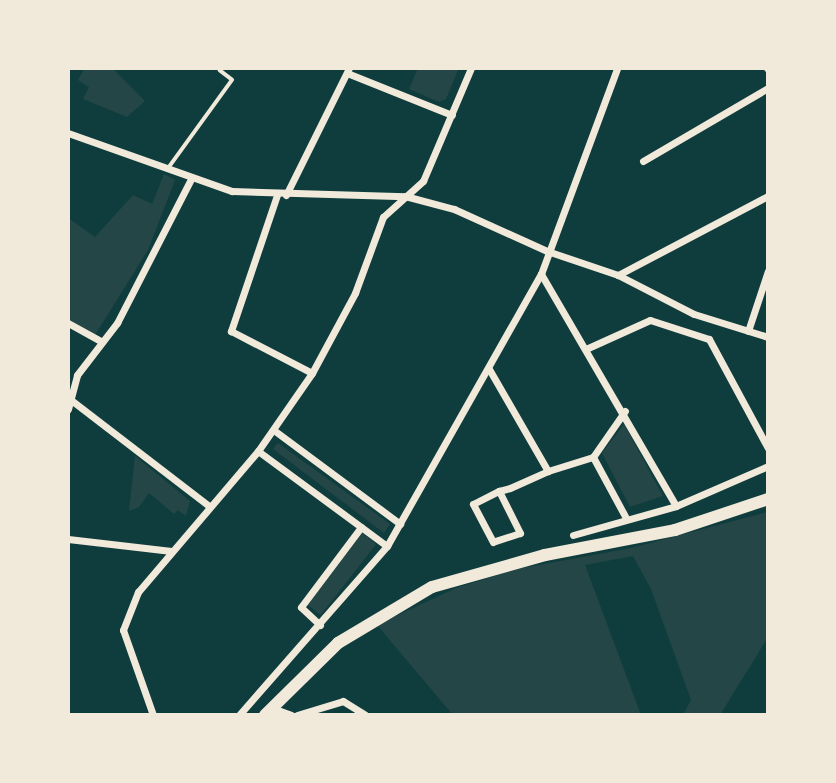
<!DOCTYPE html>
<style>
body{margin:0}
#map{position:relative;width:836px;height:783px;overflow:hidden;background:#0f3d3e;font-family:"Titillium Web",sans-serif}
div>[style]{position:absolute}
.green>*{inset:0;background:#244646;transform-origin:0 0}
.service>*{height:3.5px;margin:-1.75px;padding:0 1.75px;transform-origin:1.75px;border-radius:1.75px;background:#f1e9da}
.minor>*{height:7px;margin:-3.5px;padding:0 3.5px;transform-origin:3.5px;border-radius:3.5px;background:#f1e9da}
.primary>*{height:12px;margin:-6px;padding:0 6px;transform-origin:6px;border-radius:6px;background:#f1e9da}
span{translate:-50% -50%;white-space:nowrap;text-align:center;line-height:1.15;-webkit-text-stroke:6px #f1e9da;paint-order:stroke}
.frame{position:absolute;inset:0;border:70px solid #f1e9da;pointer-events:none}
</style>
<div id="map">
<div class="green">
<i style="clip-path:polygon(85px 68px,112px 68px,145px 101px,127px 117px,83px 99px,89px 87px,78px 80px)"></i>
<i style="clip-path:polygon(418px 68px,459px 68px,446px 99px,439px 102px,409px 89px)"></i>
<i style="clip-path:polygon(164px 174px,175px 180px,148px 250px,95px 335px,68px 320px,68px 218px,95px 237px,133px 195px,152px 204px)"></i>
<i style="clip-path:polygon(624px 424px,663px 496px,630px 507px,602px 453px)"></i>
<i style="clip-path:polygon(278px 443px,390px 524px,384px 533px,273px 449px)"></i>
<i style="clip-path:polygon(135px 456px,190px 501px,186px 516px,178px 510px,174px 514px,149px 493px,139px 507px,129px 511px)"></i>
<i style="clip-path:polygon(768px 512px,768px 637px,720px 715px,683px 715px,691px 700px,651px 589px,633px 556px,585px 565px,641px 715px,453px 715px,377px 625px,456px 588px,517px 569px,631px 548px)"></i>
<i style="left:362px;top:533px;width:18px;height:90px;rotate:38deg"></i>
</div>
<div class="service">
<i style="left:169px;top:167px;width:107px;rotate:-54.1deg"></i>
<i style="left:232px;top:80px;width:15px;rotate:-143deg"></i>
</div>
<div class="minor">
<i style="left:767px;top:68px;width:1px;rotate:45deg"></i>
<i style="left:347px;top:73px;width:113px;rotate:21.8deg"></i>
<i style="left:68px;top:133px;width:174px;rotate:19.5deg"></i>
<i style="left:232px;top:191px;width:173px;rotate:1.7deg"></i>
<i style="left:405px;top:196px;width:51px;rotate:14.9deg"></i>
<i style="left:454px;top:209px;width:102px;rotate:24.3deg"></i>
<i style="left:547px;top:251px;width:75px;rotate:18.7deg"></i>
<i style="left:618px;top:275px;width:85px;rotate:27.2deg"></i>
<i style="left:694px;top:314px;width:77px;rotate:17.3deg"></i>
<i style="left:643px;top:161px;width:145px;rotate:-30.3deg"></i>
<i style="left:277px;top:195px;width:144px;rotate:108.7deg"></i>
<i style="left:231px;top:331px;width:91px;rotate:27.4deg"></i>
<i style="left:286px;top:195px;width:142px;rotate:-63.6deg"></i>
<i style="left:541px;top:274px;width:268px;rotate:59.8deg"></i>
<i style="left:618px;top:275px;width:170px;rotate:-27.8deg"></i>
<i style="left:68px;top:323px;width:38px;rotate:29deg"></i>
<i style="left:748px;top:331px;width:63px;rotate:-71.6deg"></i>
<i style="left:588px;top:348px;width:68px;rotate:-24.3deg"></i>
<i style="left:650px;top:320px;width:62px;rotate:17.9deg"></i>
<i style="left:709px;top:339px;width:124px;rotate:61.6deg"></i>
<i style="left:489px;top:369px;width:118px;rotate:60deg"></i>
<i style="left:71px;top:400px;width:174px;rotate:37.5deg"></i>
<i style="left:68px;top:409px;width:35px;rotate:-75deg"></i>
<i style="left:77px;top:375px;width:66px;rotate:-52.4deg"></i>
<i style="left:117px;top:323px;width:162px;rotate:-62.8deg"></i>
<i style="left:275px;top:431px;width:156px;rotate:36.6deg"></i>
<i style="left:258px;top:451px;width:160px;rotate:36.4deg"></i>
<i style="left:593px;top:457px;width:69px;rotate:61.6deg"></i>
<i style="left:499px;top:491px;width:47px;rotate:63.4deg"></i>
<i style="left:520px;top:533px;width:28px;rotate:162deg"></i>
<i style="left:493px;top:542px;width:43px;rotate:-117.8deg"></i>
<i style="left:473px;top:504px;width:29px;rotate:-27deg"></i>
<i style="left:499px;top:491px;width:11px;rotate:-15deg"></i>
<i style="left:510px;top:488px;width:42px;rotate:-24.1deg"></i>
<i style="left:548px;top:471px;width:47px;rotate:-17.3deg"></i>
<i style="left:593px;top:457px;width:56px;rotate:-55.2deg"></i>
<i style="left:573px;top:535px;width:107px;rotate:-15.7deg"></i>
<i style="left:676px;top:506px;width:100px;rotate:-23.5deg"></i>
<i style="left:68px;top:539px;width:104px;rotate:6.6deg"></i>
<i style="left:320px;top:625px;width:26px;rotate:-137deg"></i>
<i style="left:301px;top:607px;width:100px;rotate:-53.1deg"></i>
<i style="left:272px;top:708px;width:20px;rotate:20deg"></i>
<i style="left:153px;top:715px;width:90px;rotate:-109.4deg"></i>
<i style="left:123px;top:630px;width:41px;rotate:-68.5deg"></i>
<i style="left:138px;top:592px;width:185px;rotate:-49.6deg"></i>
<i style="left:258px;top:451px;width:95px;rotate:-55.3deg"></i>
<i style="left:312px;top:373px;width:91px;rotate:-61.7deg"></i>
<i style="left:355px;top:293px;width:81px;rotate:-69.8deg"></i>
<i style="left:383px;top:217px;width:54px;rotate:-42deg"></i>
<i style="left:423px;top:181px;width:123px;rotate:-67deg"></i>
<i style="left:239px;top:715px;width:225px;rotate:-48.8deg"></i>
<i style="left:387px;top:546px;width:313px;rotate:-60.5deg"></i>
<i style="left:541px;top:274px;width:220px;rotate:-69.7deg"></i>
<i style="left:297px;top:715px;width:48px;rotate:-16.9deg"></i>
<i style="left:343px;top:701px;width:26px;rotate:32deg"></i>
</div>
<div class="primary">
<i style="left:265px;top:715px;width:103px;rotate:-44.6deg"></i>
<i style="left:338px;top:643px;width:109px;rotate:-30.8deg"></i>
<i style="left:432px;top:587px;width:117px;rotate:-15.8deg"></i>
<i style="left:545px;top:555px;width:132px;rotate:-10.9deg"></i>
<i style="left:675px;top:530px;width:98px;rotate:-18.4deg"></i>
</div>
<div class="frame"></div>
</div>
